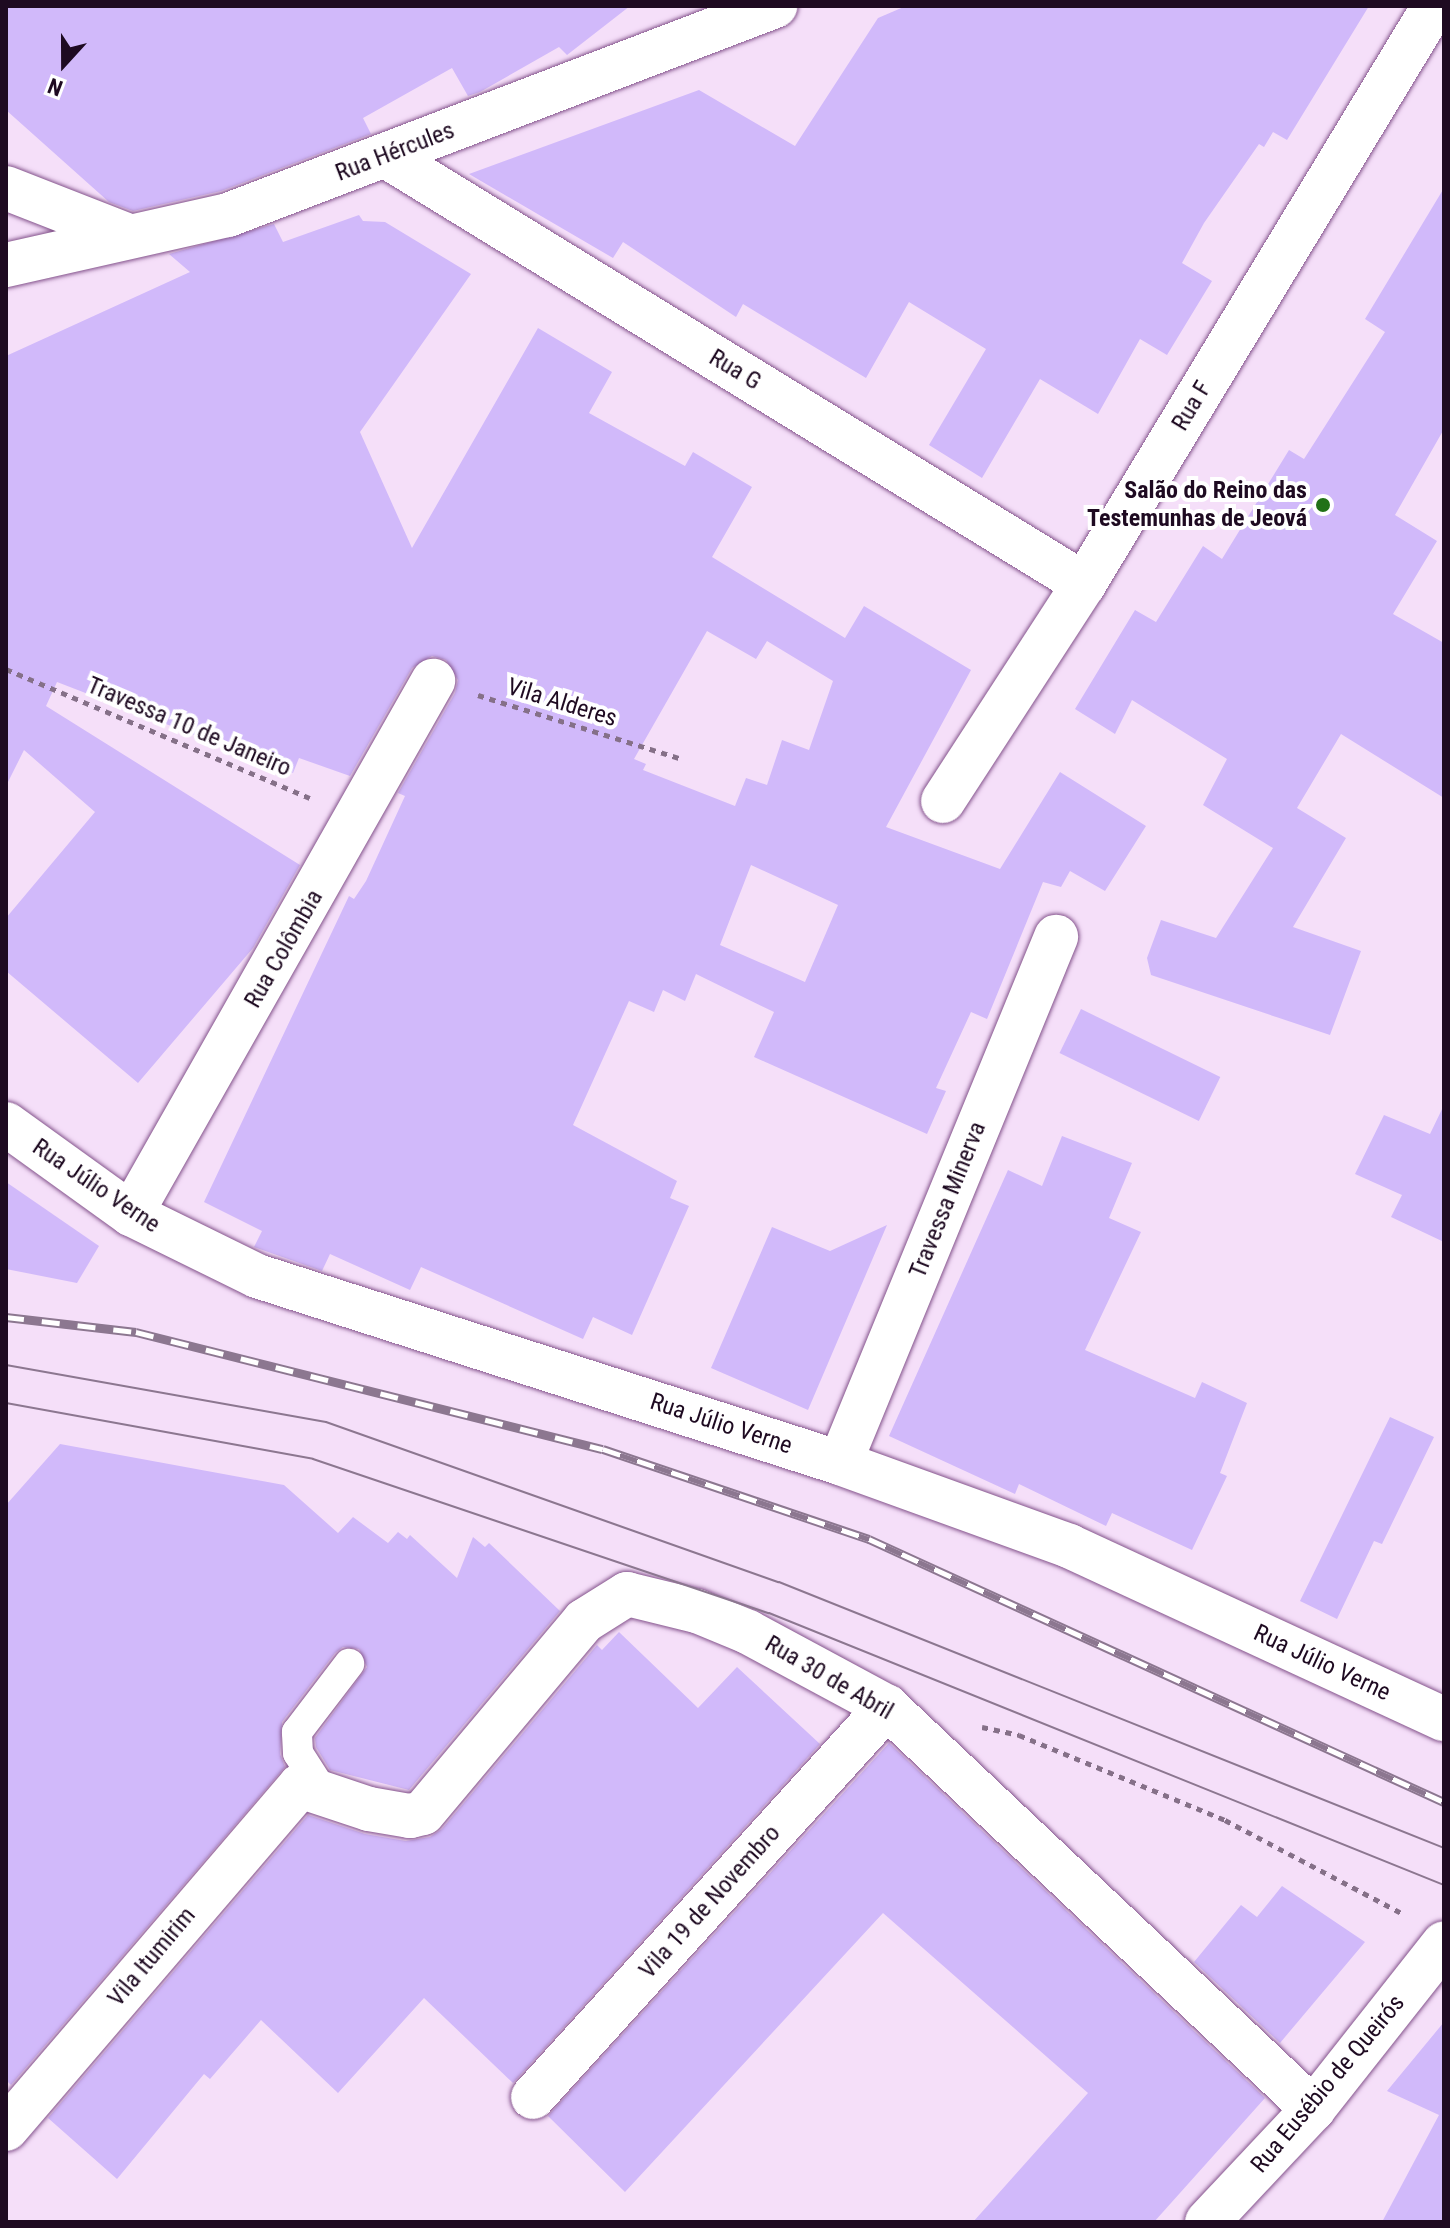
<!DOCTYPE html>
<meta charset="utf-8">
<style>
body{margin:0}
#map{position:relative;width:1450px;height:2228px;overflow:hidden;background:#f5dff9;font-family:"Roboto Condensed",sans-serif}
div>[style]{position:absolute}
.building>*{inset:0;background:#d1b9fa;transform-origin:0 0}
.path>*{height:5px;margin-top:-2.5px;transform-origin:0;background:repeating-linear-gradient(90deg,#857088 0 6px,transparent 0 12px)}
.roads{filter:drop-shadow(0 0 2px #83528b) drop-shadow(0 0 2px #83528b)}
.lane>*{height:30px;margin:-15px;padding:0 15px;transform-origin:15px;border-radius:15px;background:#fff}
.street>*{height:44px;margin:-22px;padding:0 22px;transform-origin:22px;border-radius:22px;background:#fff}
.tram>*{height:2px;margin:-1px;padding:0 1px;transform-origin:1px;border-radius:1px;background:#8c7790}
.rail>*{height:9px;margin-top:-4.5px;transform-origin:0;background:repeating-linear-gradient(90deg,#fff 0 18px,#8c7790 0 36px);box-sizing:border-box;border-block:2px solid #8c7790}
.dots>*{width:22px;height:22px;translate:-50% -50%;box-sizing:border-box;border:4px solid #fff;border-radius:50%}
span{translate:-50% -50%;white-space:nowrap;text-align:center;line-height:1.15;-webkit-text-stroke:8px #fff;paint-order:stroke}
.street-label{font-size:24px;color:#1e0a21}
.poi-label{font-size:24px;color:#1e0a21;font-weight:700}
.right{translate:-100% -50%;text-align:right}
.frame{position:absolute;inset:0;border:8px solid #1e0a21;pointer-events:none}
.north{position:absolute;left:24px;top:24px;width:80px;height:80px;-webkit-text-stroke:6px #fff;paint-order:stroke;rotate:201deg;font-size:22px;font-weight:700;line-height:32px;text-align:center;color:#1e0a21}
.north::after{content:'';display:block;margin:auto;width:28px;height:36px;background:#1e0a21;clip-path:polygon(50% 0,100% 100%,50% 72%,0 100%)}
</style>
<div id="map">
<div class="building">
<i style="clip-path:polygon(6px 6px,630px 6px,567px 55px,559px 47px,480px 92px,468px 96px,452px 68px,363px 118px,371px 134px,221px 191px,133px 211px,109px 202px,6px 110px)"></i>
<i style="clip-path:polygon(906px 6px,1369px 6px,1287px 140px,1273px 132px,1264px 147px,1259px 144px,1204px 223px,1182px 263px,1212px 281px,1167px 355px,1140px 339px,1098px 414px,1040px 379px,982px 478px,929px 445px,986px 349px,909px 302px,866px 378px,743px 304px,736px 317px,623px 242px,613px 258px,469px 174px,699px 90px,795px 146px,878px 18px)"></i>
<i style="clip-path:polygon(1444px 188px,1444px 429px,1395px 515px,1437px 541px,1393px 614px,1444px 643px,1444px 798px,1341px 734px,1297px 808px,1346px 838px,1293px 927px,1361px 951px,1330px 1035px,1151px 975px,1147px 958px,1161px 920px,1216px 938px,1273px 848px,1203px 805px,1227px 759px,1132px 700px,1115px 734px,1075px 709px,1135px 610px,1156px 622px,1203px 546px,1222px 559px,1289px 450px,1304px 459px,1385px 332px,1365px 319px)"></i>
<i style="clip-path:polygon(evenodd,359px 215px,363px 221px,385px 222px,471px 274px,360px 432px,412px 548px,538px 328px,612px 372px,589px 413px,685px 466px,693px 452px,752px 487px,712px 557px,845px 638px,864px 606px,971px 670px,886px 827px,1000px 869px,1060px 772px,1146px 826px,1105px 891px,1070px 871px,1061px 887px,1043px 882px,987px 1019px,971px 1012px,936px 1088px,946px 1091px,927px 1134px,754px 1057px,774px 1012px,696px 974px,685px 1001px,663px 990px,654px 1012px,629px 1001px,573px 1125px,677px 1181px,670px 1198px,689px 1206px,632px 1335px,593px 1317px,583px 1339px,421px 1267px,410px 1290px,330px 1254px,322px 1271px,254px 1247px,262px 1231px,204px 1202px,349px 896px,354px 899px,366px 881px,405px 796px,398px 793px,455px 693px,458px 680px,446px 660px,432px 656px,412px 668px,350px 776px,299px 758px,293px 773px,57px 682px,46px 706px,300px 865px,253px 948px,138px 1083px,6px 971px,6px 918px,95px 812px,24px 750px,6px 786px,6px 356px,190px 272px,169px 254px,274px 224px,283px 242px,359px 215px,707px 631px,756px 659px,767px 641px,833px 681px,809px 750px,782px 740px,767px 785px,746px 778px,735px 806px,643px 770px,646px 764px,634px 759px,707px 631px,359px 215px,751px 865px,838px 905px,805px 982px,720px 945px,751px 865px)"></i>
<i style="left:1081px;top:1009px;width:155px;height:49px;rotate:26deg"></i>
<i style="clip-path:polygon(1444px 1105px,1444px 1242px,1391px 1217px,1402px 1195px,1355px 1174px,1384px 1115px,1430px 1134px)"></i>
<i style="clip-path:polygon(1062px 1136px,1132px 1163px,1109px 1218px,1141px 1232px,1085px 1350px,1195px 1398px,1202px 1382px,1247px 1403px,1220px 1473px,1227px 1476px,1192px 1550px,1112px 1513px,1106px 1526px,1019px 1484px,1015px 1494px,889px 1436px,1008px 1170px,1042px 1186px)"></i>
<i style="clip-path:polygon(6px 1182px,99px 1246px,77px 1283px,6px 1269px)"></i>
<i style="clip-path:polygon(887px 1225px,808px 1410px,711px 1368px,772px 1227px,830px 1251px)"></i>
<i style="clip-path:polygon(1390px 1417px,1434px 1437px,1382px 1544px,1374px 1541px,1337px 1619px,1300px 1601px)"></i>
<i style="clip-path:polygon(60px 1444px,284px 1485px,338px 1533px,353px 1517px,388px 1543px,398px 1532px,407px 1539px,410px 1535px,457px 1578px,473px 1537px,485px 1547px,489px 1543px,560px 1611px,409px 1790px,330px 1770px,316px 1747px,315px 1738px,367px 1667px,359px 1649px,343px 1647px,335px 1653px,282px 1722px,280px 1754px,285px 1767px,11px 2085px,6px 2080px,6px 1505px)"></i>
<i style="clip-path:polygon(619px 1632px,698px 1708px,737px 1667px,820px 1744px,513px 2083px,424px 1998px,338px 2093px,261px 2020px,210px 2079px,204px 2074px,117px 2179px,48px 2118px,308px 1815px,365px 1834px,406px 1841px,430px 1837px,442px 1829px,597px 1645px,602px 1650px)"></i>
<i style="clip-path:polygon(889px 1743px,1265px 2098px,1154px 2222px,973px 2222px,1088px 2093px,883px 1913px,625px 2192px,548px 2116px)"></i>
<i style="clip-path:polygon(1282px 1886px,1365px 1942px,1280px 2043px,1194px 1962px,1241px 1905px,1257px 1917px)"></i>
<i style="clip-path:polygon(1444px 2022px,1444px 2222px,1382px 2222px,1439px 2115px,1387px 2091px)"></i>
</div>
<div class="path">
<i style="left:6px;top:669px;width:330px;rotate:23deg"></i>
<i style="left:478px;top:695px;width:211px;rotate:17.4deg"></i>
<i style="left:982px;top:1727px;width:38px;rotate:12deg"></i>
<i style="left:1019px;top:1735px;width:223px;rotate:22.4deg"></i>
<i style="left:1225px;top:1820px;width:201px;rotate:27.8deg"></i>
</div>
<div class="roads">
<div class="lane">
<i style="left:323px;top:1792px;width:46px;rotate:-122.7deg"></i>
<i style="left:298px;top:1753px;width:21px;rotate:-93deg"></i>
<i style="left:297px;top:1732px;width:86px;rotate:-52.6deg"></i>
</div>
<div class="street">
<i style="left:386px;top:156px;width:819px;rotate:31.52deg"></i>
<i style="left:6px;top:188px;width:127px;rotate:21.3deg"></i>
<i style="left:6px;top:265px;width:228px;rotate:-12.7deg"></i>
<i style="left:228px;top:215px;width:586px;rotate:-20.91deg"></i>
<i style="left:943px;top:801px;width:259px;rotate:-57deg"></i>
<i style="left:1084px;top:584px;width:676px;rotate:-58.8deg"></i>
<i style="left:6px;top:1124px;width:154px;rotate:35.8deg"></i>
<i style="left:131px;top:1214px;width:140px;rotate:26.2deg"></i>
<i style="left:257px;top:1276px;width:612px;rotate:17.78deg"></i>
<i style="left:840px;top:1463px;width:244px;rotate:19.9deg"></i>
<i style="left:1069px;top:1546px;width:413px;rotate:24.8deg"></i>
<i style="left:131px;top:1214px;width:613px;rotate:-60.46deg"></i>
<i style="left:840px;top:1463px;width:569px;rotate:-67.67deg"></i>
<i style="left:533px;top:2097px;width:527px;rotate:-47.77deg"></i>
<i style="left:6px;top:2129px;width:452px;rotate:-49.4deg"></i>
<i style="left:300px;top:1786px;width:73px;rotate:18.4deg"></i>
<i style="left:369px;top:1809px;width:42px;rotate:9.7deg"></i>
<i style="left:410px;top:1816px;width:13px;rotate:-13deg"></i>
<i style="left:423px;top:1813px;width:251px;rotate:-50deg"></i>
<i style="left:584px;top:1621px;width:51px;rotate:-32.1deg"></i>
<i style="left:627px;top:1594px;width:72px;rotate:13.7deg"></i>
<i style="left:697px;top:1611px;width:55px;rotate:22.4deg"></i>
<i style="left:748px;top:1632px;width:158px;rotate:28.3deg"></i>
<i style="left:887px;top:1707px;width:586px;rotate:43.34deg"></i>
<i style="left:1207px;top:2222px;width:155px;rotate:-46.8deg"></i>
<i style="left:1313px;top:2109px;width:211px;rotate:-51.7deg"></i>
</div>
</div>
<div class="tram">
<i style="left:6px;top:1365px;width:325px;rotate:10.1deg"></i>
<i style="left:326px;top:1422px;width:480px;rotate:19.5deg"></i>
<i style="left:779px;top:1582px;width:716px;rotate:21.8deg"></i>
<i style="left:6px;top:1403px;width:312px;rotate:10.3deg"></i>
<i style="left:313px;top:1459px;width:481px;rotate:18.7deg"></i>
<i style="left:769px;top:1613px;width:728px;rotate:21.95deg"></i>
</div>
<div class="rail">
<i style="left:6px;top:1317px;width:131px;rotate:6.6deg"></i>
<i style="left:136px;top:1332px;width:481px;rotate:14.1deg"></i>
<i style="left:603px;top:1449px;width:281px;rotate:18.7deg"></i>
<i style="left:869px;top:1539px;width:632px;rotate:24.58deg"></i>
</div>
<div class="dots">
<i style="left:1323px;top:505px;background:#217117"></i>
</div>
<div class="street-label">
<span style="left:395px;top:152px;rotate:-21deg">Rua Hércules</span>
<span style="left:735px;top:370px;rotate:31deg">Rua G</span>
<span style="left:1192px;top:406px;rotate:-59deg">Rua F</span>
<span style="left:562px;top:703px;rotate:17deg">Vila Alderes</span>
<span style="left:189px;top:727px;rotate:23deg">Travessa 10 de Janeiro</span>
<span style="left:284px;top:949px;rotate:-60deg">Rua Colômbia</span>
<span style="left:96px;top:1186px;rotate:34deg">Rua Júlio Verne</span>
<span style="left:948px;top:1200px;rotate:-68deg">Travessa Minerva</span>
<span style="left:721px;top:1424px;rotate:18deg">Rua Júlio Verne</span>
<span style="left:1322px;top:1663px;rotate:25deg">Rua Júlio Verne</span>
<span style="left:829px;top:1678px;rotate:30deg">Rua 30 de Abril</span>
<span style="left:710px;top:1902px;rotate:-48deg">Vila 19 de Novembro</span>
<span style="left:152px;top:1957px;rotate:-50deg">Vila Itumirim</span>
<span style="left:1328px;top:2084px;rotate:-50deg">Rua Eusébio de Queirós</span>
</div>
<div class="poi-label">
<span class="right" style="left:1307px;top:505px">Salão do Reino das<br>Testemunhas de Jeová</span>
</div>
<div class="frame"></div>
<div class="north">N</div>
</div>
